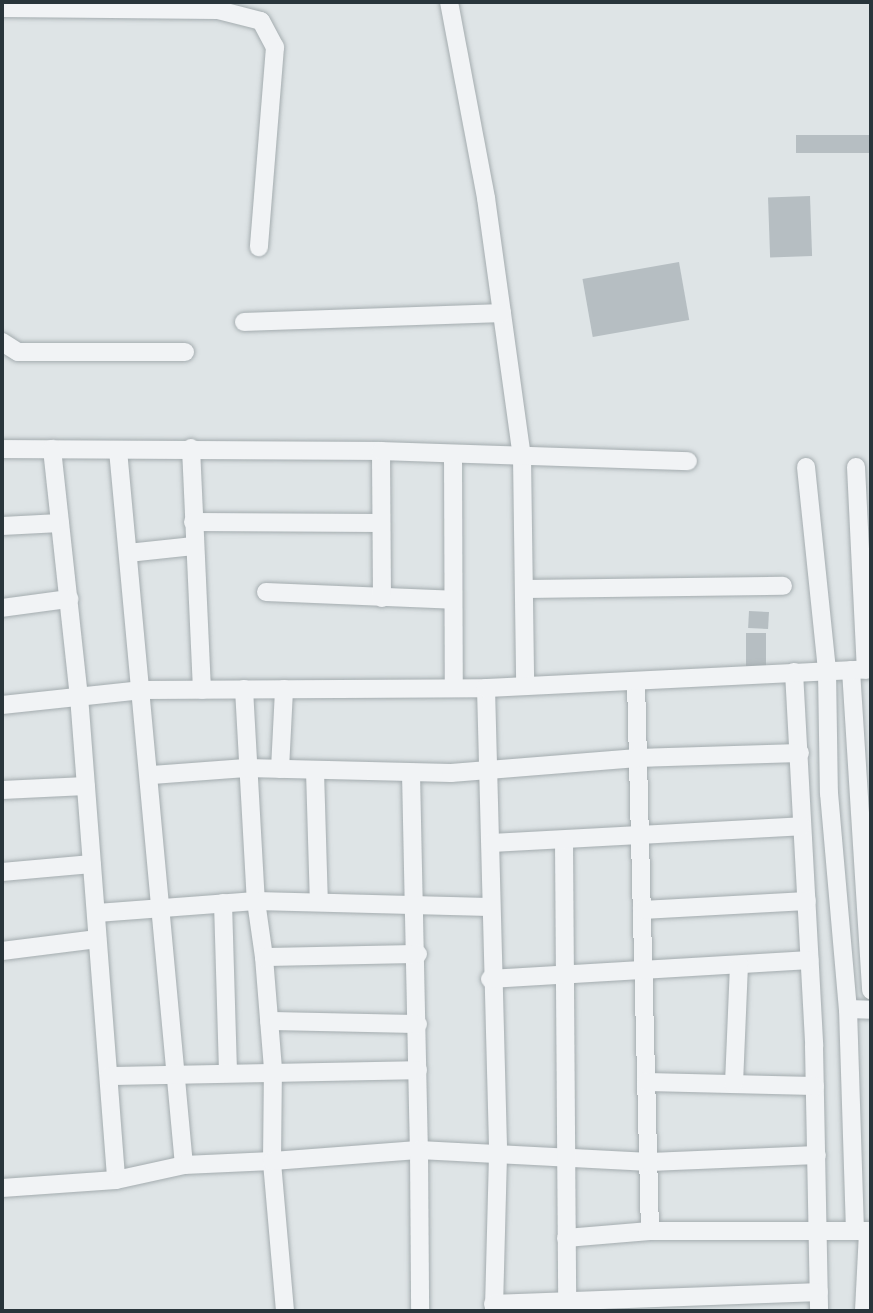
<!DOCTYPE html>
<style>
body{margin:0}
#map{position:relative;width:873px;height:1313px;overflow:hidden;background:#dee4e6;font-family:"Work Sans",sans-serif}
div>[style]{position:absolute}
.building>*{inset:0;background:#b6bec2;transform-origin:0 0}
.roads{filter:drop-shadow(0 0 2px #a4acaf) drop-shadow(0 0 2px #a4acaf)}
.minor>*{height:18px;margin:-9px;padding:0 9px;transform-origin:9px;border-radius:9px;background:#f1f3f5}
span{translate:-50% -50%;white-space:nowrap;text-align:center;line-height:1.15;-webkit-text-stroke:6px #eef2f4;paint-order:stroke}
.frame{position:absolute;inset:0;border:4px solid #29353b;pointer-events:none}
</style>
<div id="map">
<div class="building">
<i style="left:871px;top:135px;width:18px;height:75px;rotate:90deg"></i>
<i style="left:810px;top:196px;width:60px;height:42px;rotate:88deg"></i>
<i style="left:679px;top:262px;width:59px;height:98px;rotate:80deg"></i>
<i style="left:749px;top:611px;width:20px;height:17px;rotate:3deg"></i>
<i style="left:746px;top:633px;width:20px;height:33px"></i>
</div>
<div class="roads">
<div class="minor">
<i style="left:449px;top:2px;width:199px;rotate:79.3deg"></i>
<i style="left:486px;top:198px;width:261px;rotate:82.1deg"></i>
<i style="left:522px;top:457px;width:229px;rotate:89.2deg"></i>
<i style="left:2px;top:8px;width:216px;rotate:0.5deg"></i>
<i style="left:218px;top:10px;width:44px;rotate:14.3deg"></i>
<i style="left:261px;top:21px;width:30px;rotate:62deg"></i>
<i style="left:275px;top:47px;width:201px;rotate:94.6deg"></i>
<i style="left:244px;top:322px;width:258px;rotate:-2deg"></i>
<i style="left:2px;top:342px;width:19px;rotate:32deg"></i>
<i style="left:18px;top:352px;width:167px"></i>
<i style="left:191px;top:448px;width:242px;rotate:87.4deg"></i>
<i style="left:2px;top:449px;width:379px;rotate:0.3deg"></i>
<i style="left:52px;top:449px;width:248px;rotate:83.8deg"></i>
<i style="left:79px;top:696px;width:485px;rotate:85.6deg"></i>
<i style="left:118px;top:450px;width:718px;rotate:84.73deg"></i>
<i style="left:453px;top:454px;width:234px;rotate:89.8deg"></i>
<i style="left:806px;top:467px;width:205px;rotate:84.1deg"></i>
<i style="left:827px;top:671px;width:122px;rotate:89.1deg"></i>
<i style="left:829px;top:793px;width:217px;rotate:85deg"></i>
<i style="left:848px;top:1009px;width:222px;rotate:88.2deg"></i>
<i style="left:856px;top:467px;width:203px;rotate:87.2deg"></i>
<i style="left:193px;top:522px;width:188px;rotate:0.3deg"></i>
<i style="left:2px;top:526px;width:58px;rotate:-3deg"></i>
<i style="left:128px;top:553px;width:66px;rotate:-6.1deg"></i>
<i style="left:525px;top:589px;width:258px;rotate:-0.7deg"></i>
<i style="left:266px;top:592px;width:187px;rotate:2.4deg"></i>
<i style="left:382px;top:598px;width:147px;rotate:-90.4deg"></i>
<i style="left:381px;top:451px;width:307px;rotate:1.9deg"></i>
<i style="left:2px;top:608px;width:68px;rotate:-7.7deg"></i>
<i style="left:851px;top:670px;width:321px;rotate:86.4deg"></i>
<i style="left:794px;top:672px;width:375px;rotate:86.9deg"></i>
<i style="left:814px;top:1046px;width:265px;rotate:88.9deg"></i>
<i style="left:636px;top:682px;width:549px;rotate:88.54deg"></i>
<i style="left:486px;top:688px;width:467px;rotate:88.5deg"></i>
<i style="left:498px;top:1155px;width:156px;rotate:91.5deg"></i>
<i style="left:244px;top:689px;width:212px;rotate:86.8deg"></i>
<i style="left:256px;top:901px;width:57px;rotate:81.9deg"></i>
<i style="left:2px;top:705px;width:141px;rotate:-6.1deg"></i>
<i style="left:142px;top:690px;width:344px;rotate:-0.3deg"></i>
<i style="left:486px;top:688px;width:385px;rotate:-2.8deg"></i>
<i style="left:280px;top:769px;width:80px;rotate:-87.1deg"></i>
<i style="left:315px;top:771px;width:131px;rotate:88.3deg"></i>
<i style="left:411px;top:773px;width:377px;rotate:88.8deg"></i>
<i style="left:419px;top:1150px;width:231px;rotate:3deg"></i>
<i style="left:650px;top:1162px;width:167px;rotate:-2.4deg"></i>
<i style="left:152px;top:775px;width:94px;rotate:-4.3deg"></i>
<i style="left:246px;top:768px;width:205px;rotate:1.4deg"></i>
<i style="left:451px;top:773px;width:187px;rotate:-4.6deg"></i>
<i style="left:637px;top:758px;width:163px;rotate:-1.8deg"></i>
<i style="left:2px;top:790px;width:84px;rotate:-2.7deg"></i>
<i style="left:564px;top:842px;width:469px;rotate:89.6deg"></i>
<i style="left:491px;top:843px;width:311px;rotate:-3.1deg"></i>
<i style="left:2px;top:872px;width:90px;rotate:-5.1deg"></i>
<i style="left:223px;top:903px;width:169px;rotate:88.3deg"></i>
<i style="left:642px;top:910px;width:165px;rotate:-3.1deg"></i>
<i style="left:97px;top:913px;width:159px;rotate:-4.3deg"></i>
<i style="left:256px;top:901px;width:233px;rotate:1.5deg"></i>
<i style="left:2px;top:951px;width:96px;rotate:-7.2deg"></i>
<i style="left:490px;top:979px;width:320px;rotate:-3.4deg"></i>
<i style="left:848px;top:1009px;width:23px;rotate:2deg"></i>
<i style="left:269px;top:1021px;width:149px;rotate:1.2deg"></i>
<i style="left:109px;top:1076px;width:309px;rotate:-1.1deg"></i>
<i style="left:646px;top:1082px;width:169px;rotate:1.4deg"></i>
<i style="left:734px;top:1084px;width:119px;rotate:-87.6deg"></i>
<i style="left:2px;top:1188px;width:114px;rotate:-4deg"></i>
<i style="left:116px;top:1180px;width:70px;rotate:-12.4deg"></i>
<i style="left:184px;top:1165px;width:88px;rotate:-2.6deg"></i>
<i style="left:272px;top:1161px;width:92px;rotate:-89.4deg"></i>
<i style="left:273px;top:1069px;width:112px;rotate:-94.6deg"></i>
<i style="left:264px;top:957px;width:154px;rotate:-1.1deg"></i>
<i style="left:566px;top:1238px;width:84px;rotate:-4.8deg"></i>
<i style="left:650px;top:1231px;width:221px"></i>
<i style="left:493px;top:1304px;width:326px;rotate:-2.1deg"></i>
<i style="left:285px;top:1311px;width:151px;rotate:-95deg"></i>
<i style="left:272px;top:1161px;width:147px;rotate:-4.3deg"></i>
<i style="left:419px;top:1150px;width:161px;rotate:89.6deg"></i>
<i style="left:864px;top:1311px;width:80px;rotate:-87.1deg"></i>
</div>
</div>
<div class="frame"></div>
</div>
